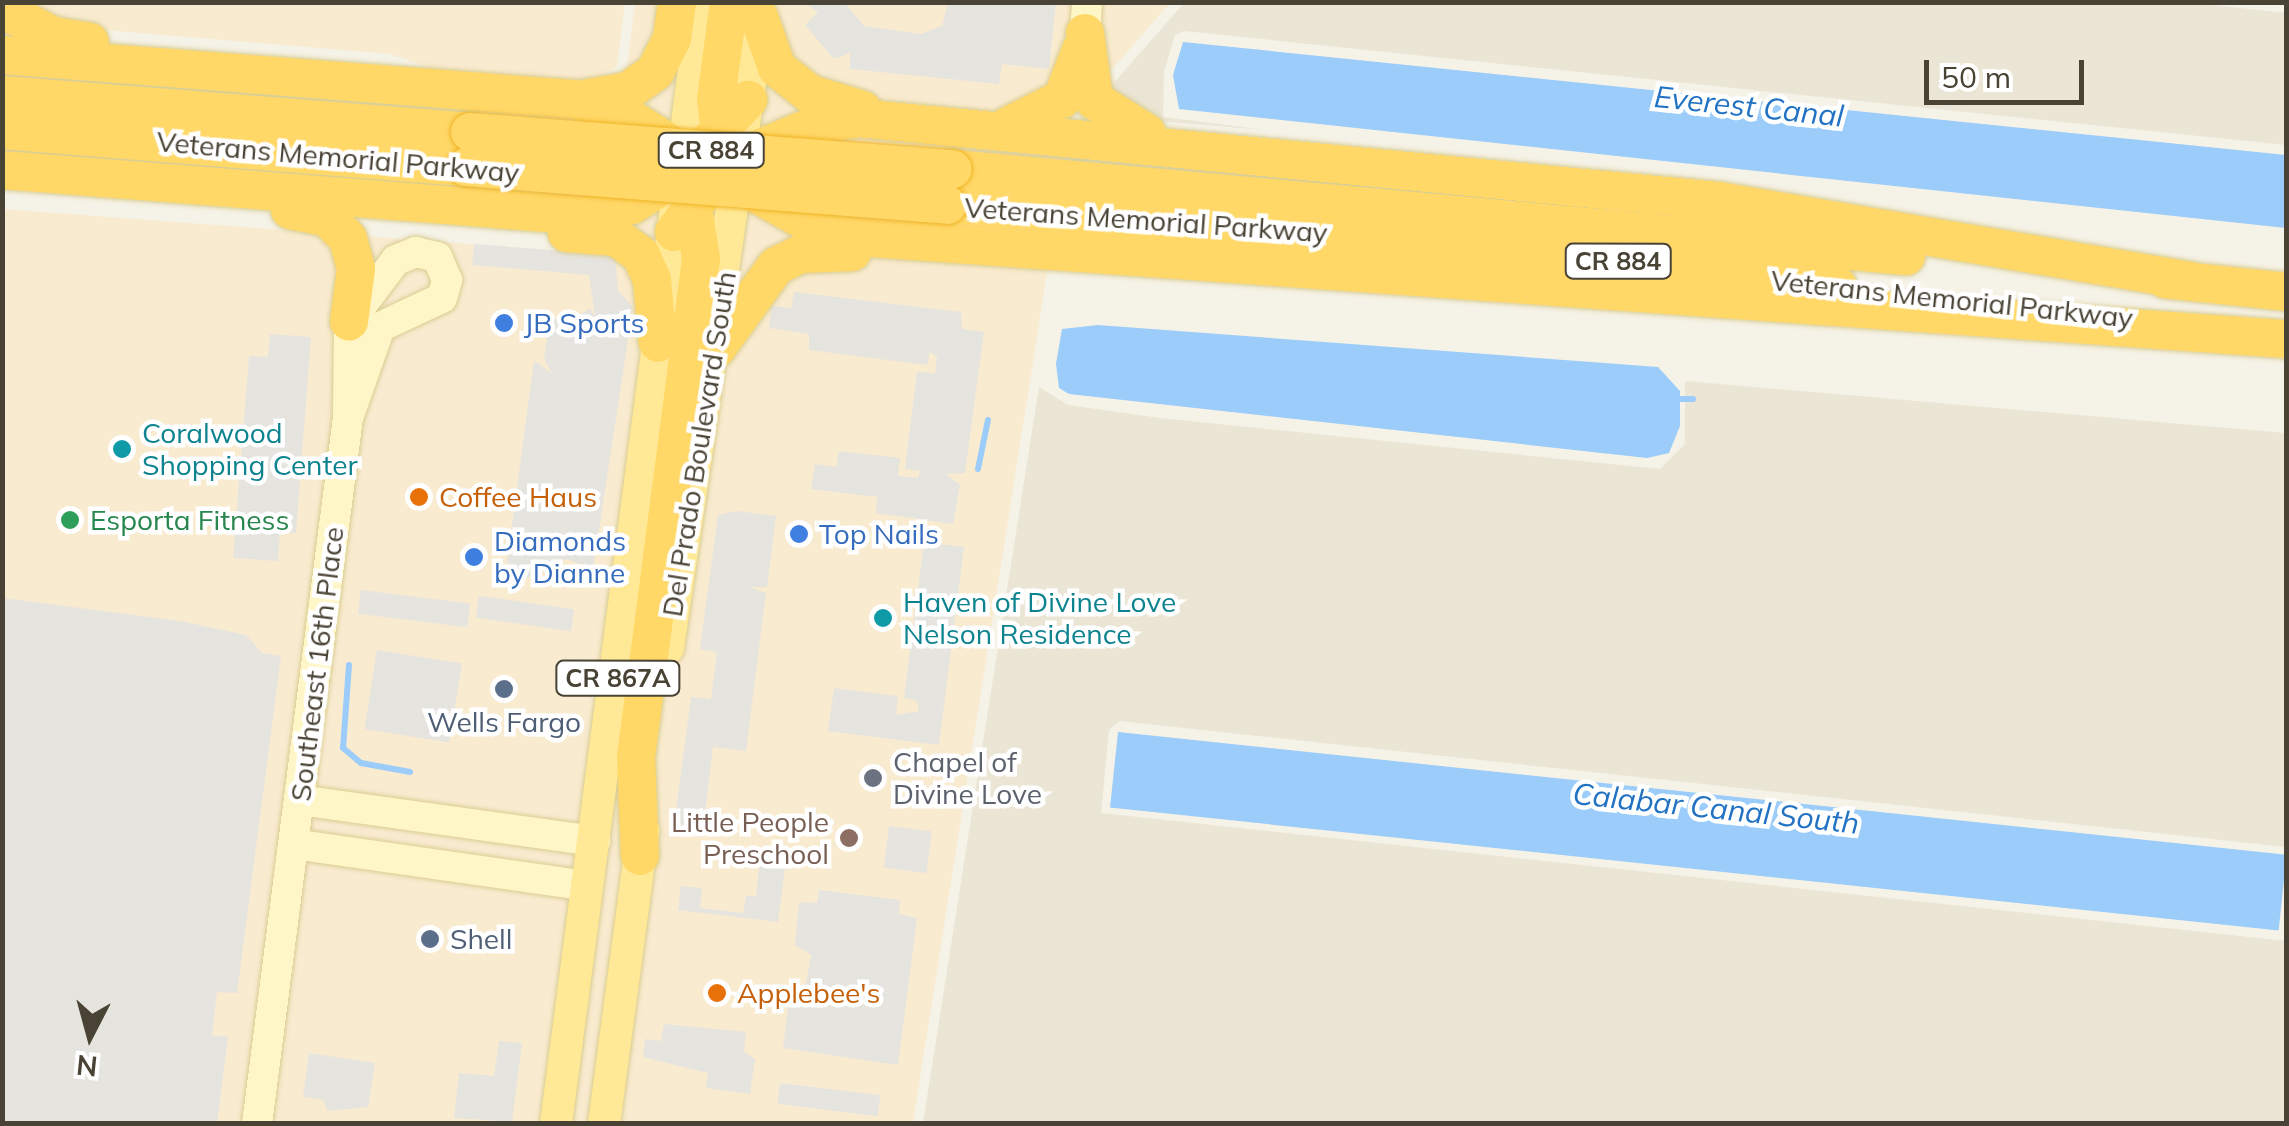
<!DOCTYPE html>
<style>
body{margin:0}
#map{position:relative;width:2289px;height:1126px;overflow:hidden;background:#f5f2e7;font-family:Mulish,sans-serif}
div>[style]{position:absolute}
.residential>*{inset:0;background:#eae5d4}
.commercial>*{inset:0;background:#f9ebd0}
.parking>*{inset:0;background:#e6e4df;transform-origin:0 0}
.water>*{inset:0;background:#9cccf9;transform-origin:0 0}
.stream>*{height:6px;margin:-3px;padding:0 3px;transform-origin:3px;border-radius:3px;background:#9cccf9}
.roads{filter:drop-shadow(0 0 2px #dacd91) drop-shadow(0 0 2px #dacd91)}
.secondary>*{height:30px;margin:-15px;padding:0 15px;transform-origin:15px;border-radius:15px;background:#fff6c7}
.primary>*{height:32px;margin:-16px;padding:0 16px;transform-origin:16px;border-radius:16px;background:#ffe996}
.highway>*{height:38px;margin:-19px;padding:0 19px;transform-origin:19px;border-radius:19px;background:#ffd868}
.bridges{filter:drop-shadow(0 0 2px #f0b526) drop-shadow(0 0 2px #f0b526)}
.highway-bridge>*{height:38px;margin:-19px;padding:0 19px;transform-origin:19px;border-radius:19px;background:#ffd868}
.dots>*{width:28px;height:28px;translate:-50% -50%;box-sizing:border-box;border:5px solid #fff;border-radius:50%}
span{translate:-50% -50%;white-space:nowrap;text-align:center;line-height:1.15;-webkit-text-stroke:9px #fff;paint-order:stroke}
.shield-label span{padding:2px 8px;background:#fff;border:2px solid;border-radius:8px;-webkit-text-stroke-width:0}
.shield-label{font-size:25px;color:#494335;font-weight:700}
.street-label{font-size:28px;color:#494335}
.shop-label{font-size:28px;color:#366cbe}
.left{translate:0 -50%;text-align:left}
.culture-label{font-size:28px;color:#0d838f}
.food-label{font-size:28px;color:#c56008}
.leisure-label{font-size:28px;color:#27864d}
.service-label{font-size:28px;color:#4e5e75}
.worship-label{font-size:28px;color:#5b616d}
.education-label{font-size:28px;color:#785e54}
.right{translate:-100% -50%;text-align:right}
.water-label{font-size:30px;color:#2172c3;font-style:italic}
.frame{position:absolute;inset:0;border:5px solid #494335;pointer-events:none}
.north{position:absolute;left:40px;top:986px;width:100px;height:100px;-webkit-text-stroke:8px #fff;paint-order:stroke;rotate:186deg;font-size:28px;font-weight:700;line-height:40px;text-align:center;color:#494335}
.north::after{content:'';display:block;margin:auto;width:35px;height:45px;background:#494335;clip-path:polygon(50% 0,100% 100%,50% 72%,0 100%)}
.scale{position:absolute;left:1924px;top:60px;width:160px;height:45px;box-sizing:border-box;border:5px solid #494335;border-top:0;padding-left:12px;font-size:30px;line-height:35px;white-space:nowrap;color:#494335;-webkit-text-stroke:8px #fff;paint-order:stroke}
</style>
<div id="map">
<div class="residential">
<i style="clip-path:polygon(2187px 2px,2286px 13px,2286px 145px,1184px 31px,1175px 35px,1164px 72px,1163px 117px,1265px 130px,1146px 120px,1104px 94px,1184px 3px)"></i>
<i style="clip-path:polygon(1685px 381px,2286px 433px,2286px 847px,1120px 721px,1109px 730px,1101px 813px,2286px 941px,2286px 1123px,923px 1123px,1039px 387px,1068px 405px,1160px 418px,1660px 469px,1685px 444px)"></i>
</div>
<div class="commercial">
<i style="clip-path:polygon(15px 3px,625px 3px,617px 67px,584px 85px,455px 77px,391px 54px,79px 28px)"></i>
<i style="clip-path:polygon(635px 3px,1170px 3px,1072px 115px,913px 1123px,3px 1123px,2px 209px,603px 254px)"></i>
</div>
<div class="parking">
<i style="clip-path:polygon(803px 2px,845px 3px,864px 26px,921px 34px,942px 26px,948px 3px,1056px 3px,1049px 69px,1002px 64px,999px 84px,850px 69px,850px 53px,834px 59px,805px 25px,818px 12px)"></i>
<i style="clip-path:polygon(474px 244px,615px 255px,618px 291px,633px 307px,593px 569px,567px 559px,527px 578px,507px 562px,534px 361px,552px 373px,544px 359px,550px 318px,568px 321px,590px 309px,595px 317px,589px 275px,472px 265px)"></i>
<i style="clip-path:polygon(794px 292px,961px 312px,962px 329px,984px 332px,965px 473px,946px 474px,960px 485px,953px 524px,876px 513px,877px 497px,811px 489px,815px 464px,836px 467px,839px 451px,900px 458px,898px 476px,918px 478px,920px 471px,905px 469px,917px 371px,935px 374px,937px 357px,930px 352px,927px 365px,809px 350px,809px 334px,769px 328px,772px 306px,791px 308px)"></i>
<i style="clip-path:polygon(270px 334px,311px 337px,296px 533px,280px 532px,278px 561px,233px 558px,249px 356px,268px 357px)"></i>
<i style="clip-path:polygon(737px 511px,776px 516px,767px 587px,749px 587px,766px 593px,746px 751px,713px 747px,702px 837px,673px 833px,691px 697px,711px 699px,717px 652px,700px 649px,718px 515px)"></i>
<i style="clip-path:polygon(924px 542px,964px 547px,939px 745px,828px 731px,834px 688px,898px 696px,896px 715px,919px 711px,917px 701px,904px 698px)"></i>
<i style="left:361px;top:590px;width:110px;height:24px;rotate:7deg"></i>
<i style="left:479px;top:596px;width:96px;height:22px;rotate:8deg"></i>
<i style="clip-path:polygon(3px 598px,180px 621px,246px 635px,262px 653px,281px 656px,237px 993px,217px 992px,212px 1035px,228px 1037px,217px 1123px,3px 1123px)"></i>
<i style="left:377px;top:650px;width:86px;height:80px;rotate:9deg"></i>
<i style="left:889px;top:826px;width:43px;height:42px;rotate:7deg"></i>
<i style="clip-path:polygon(760px 858px,786px 861px,778px 922px,678px 910px,681px 886px,702px 888px,700px 908px,743px 913px,746px 896px,756px 896px)"></i>
<i style="clip-path:polygon(819px 890px,900px 900px,899px 914px,917px 918px,898px 1065px,783px 1048px,790px 991px,805px 990px,811px 955px,795px 945px,799px 902px,817px 903px)"></i>
<i style="clip-path:polygon(664px 1024px,746px 1032px,744px 1052px,755px 1059px,750px 1094px,706px 1088px,708px 1073px,643px 1057px,645px 1039px,661px 1041px)"></i>
<i style="clip-path:polygon(499px 1041px,522px 1043px,512px 1122px,454px 1118px,459px 1073px,494px 1076px)"></i>
<i style="clip-path:polygon(309px 1053px,375px 1063px,368px 1107px,327px 1111px,324px 1100px,303px 1097px)"></i>
<i style="left:780px;top:1083px;width:101px;height:21px;rotate:7deg"></i>
</div>
<div class="water">
<i style="clip-path:polygon(1183px 42px,2286px 155px,2286px 228px,1179px 109px,1173px 75px)"></i>
<i style="clip-path:polygon(1098px 325px,1658px 367px,1680px 391px,1680px 426px,1669px 453px,1647px 458px,1069px 394px,1059px 388px,1056px 364px,1062px 329px)"></i>
<i style="left:1118px;top:732px;width:1175px;height:76px;rotate:6deg"></i>
</div>
<div class="stream">
<i style="left:1680px;top:399px;width:13px"></i>
<i style="left:978px;top:469px;width:50px;rotate:-78.5deg"></i>
<i style="left:349px;top:665px;width:83px;rotate:94.1deg"></i>
<i style="left:343px;top:748px;width:23px;rotate:40deg"></i>
<i style="left:361px;top:763px;width:50px;rotate:10.4deg"></i>
</div>
<div class="roads">
<div class="secondary">
<i style="left:1085px;top:33px;width:31px;rotate:-86deg"></i>
<i style="left:299px;top:800px;width:299px;rotate:7.9deg"></i>
<i style="left:293px;top:844px;width:298px;rotate:8.1deg"></i>
<i style="left:257px;top:1124px;width:712px;rotate:-82.66deg"></i>
<i style="left:348px;top:418px;width:96px;rotate:-70.6deg"></i>
<i style="left:380px;top:327px;width:68px;rotate:-25.1deg"></i>
<i style="left:442px;top:298px;width:19px;rotate:-74deg"></i>
<i style="left:447px;top:280px;width:25px;rotate:-113deg"></i>
<i style="left:437px;top:257px;width:22px;rotate:-167deg"></i>
<i style="left:416px;top:252px;width:22px;rotate:158deg"></i>
<i style="left:396px;top:260px;width:78px;rotate:127.2deg"></i>
<i style="left:349px;top:322px;width:96px;rotate:90.6deg"></i>
</div>
<div class="primary">
<i style="left:668px;top:648px;width:641px;rotate:-81.74deg"></i>
<i style="left:556px;top:1124px;width:1132px;rotate:-82.54deg"></i>
<i style="left:604px;top:1124px;width:296px;rotate:-82.4deg"></i>
</div>
<div class="highway">
<i style="left:729px;top:2px;width:98px;rotate:97.6deg"></i>
<i style="left:716px;top:99px;width:38px;rotate:83deg"></i>
<i style="left:721px;top:137px;width:66px;rotate:58.7deg"></i>
<i style="left:755px;top:193px;width:86px;rotate:29.2deg"></i>
<i style="left:830px;top:235px;width:1460px;rotate:4.09deg"></i>
<i style="left:2px;top:9px;width:58px;rotate:27.9deg"></i>
<i style="left:53px;top:36px;width:37px;rotate:9deg"></i>
<i style="left:759px;top:17px;width:54px;rotate:70.6deg"></i>
<i style="left:777px;top:68px;width:42px;rotate:38.2deg"></i>
<i style="left:810px;top:94px;width:55px;rotate:16.8deg"></i>
<i style="left:1085px;top:33px;width:68px;rotate:82.3deg"></i>
<i style="left:1094px;top:100px;width:62px;rotate:31.9deg"></i>
<i style="left:2px;top:55px;width:573px;rotate:4.41deg"></i>
<i style="left:573px;top:99px;width:45px;rotate:14deg"></i>
<i style="left:617px;top:110px;width:58px;rotate:32.3deg"></i>
<i style="left:666px;top:141px;width:35px;rotate:53deg"></i>
<i style="left:687px;top:169px;width:91px;rotate:81.2deg"></i>
<i style="left:701px;top:259px;width:502px;rotate:97.44deg"></i>
<i style="left:636px;top:757px;width:99px;rotate:87.7deg"></i>
<i style="left:2px;top:95px;width:469px;rotate:4.5deg"></i>
<i style="left:584px;top:99px;width:45px;rotate:-10.3deg"></i>
<i style="left:628px;top:91px;width:33px;rotate:-35deg"></i>
<i style="left:655px;top:72px;width:38px;rotate:-63deg"></i>
<i style="left:672px;top:38px;width:36px;rotate:-82deg"></i>
<i style="left:1008px;top:126px;width:60px;rotate:-26.6deg"></i>
<i style="left:1062px;top:99px;width:53px;rotate:-68.8deg"></i>
<i style="left:2px;top:130px;width:465px;rotate:4.6deg"></i>
<i style="left:953px;top:169px;width:957px;rotate:5.22deg"></i>
<i style="left:2px;top:170px;width:585px;rotate:4.51deg"></i>
<i style="left:585px;top:216px;width:48px;rotate:-13.2deg"></i>
<i style="left:632px;top:205px;width:50px;rotate:-32.7deg"></i>
<i style="left:674px;top:178px;width:108px;rotate:-46.5deg"></i>
<i style="left:948px;top:205px;width:436px;rotate:4.3deg"></i>
<i style="left:1383px;top:238px;width:457px;rotate:6deg"></i>
<i style="left:290px;top:210px;width:38px;rotate:11deg"></i>
<i style="left:327px;top:217px;width:30px;rotate:46deg"></i>
<i style="left:348px;top:239px;width:31px;rotate:75deg"></i>
<i style="left:356px;top:269px;width:53px;rotate:97.5deg"></i>
<i style="left:674px;top:232px;width:46px;rotate:-52.9deg"></i>
<i style="left:702px;top:195px;width:78px;rotate:-38.2deg"></i>
<i style="left:763px;top:147px;width:62px;rotate:-22.8deg"></i>
<i style="left:820px;top:123px;width:38px;rotate:-7deg"></i>
<i style="left:858px;top:118px;width:864px;rotate:5.51deg"></i>
<i style="left:1718px;top:201px;width:479px;rotate:9.6deg"></i>
<i style="left:567px;top:233px;width:49px;rotate:4.7deg"></i>
<i style="left:616px;top:237px;width:31px;rotate:36deg"></i>
<i style="left:641px;top:255px;width:27px;rotate:66deg"></i>
<i style="left:652px;top:280px;width:63px;rotate:84.6deg"></i>
<i style="left:2165px;top:279px;width:122px;rotate:6.1deg"></i>
<i style="left:716px;top:349px;width:102px;rotate:-54.1deg"></i>
<i style="left:776px;top:266px;width:28px;rotate:-26deg"></i>
<i style="left:801px;top:254px;width:51px;rotate:-2.2deg"></i>
</div>
</div>
<div class="bridges">
<div class="highway-bridge">
<i style="left:470px;top:132px;width:484px;rotate:4.4deg"></i>
<i style="left:466px;top:167px;width:483px;rotate:4.5deg"></i>
</div>
</div>
<div class="dots">
<i style="left:504px;top:323px;background:#3f7fe0"></i>
<i style="left:122px;top:449px;background:#0f9aa8"></i>
<i style="left:419px;top:497px;background:#e8710a"></i>
<i style="left:70px;top:520px;background:#2e9e5b"></i>
<i style="left:799px;top:534px;background:#3f7fe0"></i>
<i style="left:474px;top:557px;background:#3f7fe0"></i>
<i style="left:883px;top:618px;background:#0f9aa8"></i>
<i style="left:504px;top:689px;background:#5c6f8a"></i>
<i style="left:873px;top:778px;background:#6b7280"></i>
<i style="left:849px;top:838px;background:#8d6e63"></i>
<i style="left:430px;top:939px;background:#5c6f8a"></i>
<i style="left:717px;top:993px;background:#e8710a"></i>
</div>
<div class="shield-label">
<span style="left:711px;top:150px">CR 884</span>
<span style="left:1618px;top:261px">CR 884</span>
<span style="left:618px;top:678px">CR 867A</span>
</div>
<div class="street-label">
<span style="left:338px;top:157px;rotate:5deg">Veterans Memorial Parkway</span>
<span style="left:1146px;top:220px;rotate:4deg">Veterans Memorial Parkway</span>
<span style="left:1952px;top:299px;rotate:6deg">Veterans Memorial Parkway</span>
<span style="left:699px;top:444px;rotate:-81deg">Del Prado Boulevard South</span>
<span style="left:317px;top:664px;rotate:-83deg">Southeast 16th Place</span>
</div>
<div class="shop-label">
<span class="left" style="left:524px;top:323px">JB Sports</span>
<span class="left" style="left:819px;top:534px">Top Nails</span>
<span class="left" style="left:494px;top:557px">Diamonds<br>by Dianne</span>
</div>
<div class="culture-label">
<span class="left" style="left:142px;top:449px">Coralwood<br>Shopping Center</span>
<span class="left" style="left:903px;top:618px">Haven of Divine Love<br>Nelson Residence</span>
</div>
<div class="food-label">
<span class="left" style="left:439px;top:497px">Coffee Haus</span>
<span class="left" style="left:737px;top:993px">Applebee's</span>
</div>
<div class="leisure-label">
<span class="left" style="left:90px;top:520px">Esporta Fitness</span>
</div>
<div class="service-label">
<span style="left:504px;top:722px">Wells Fargo</span>
<span class="left" style="left:450px;top:939px">Shell</span>
</div>
<div class="worship-label">
<span class="left" style="left:893px;top:778px">Chapel of<br>Divine Love</span>
</div>
<div class="education-label">
<span class="right" style="left:829px;top:838px">Little People<br>Preschool</span>
</div>
<div class="water-label">
<span style="left:1749px;top:106px;rotate:6deg">Everest Canal</span>
<span style="left:1716px;top:808px;rotate:6deg">Calabar Canal South</span>
</div>
<div class="frame"></div>
<div class="north">N</div>
<div class="scale">50 m</div>
</div>
